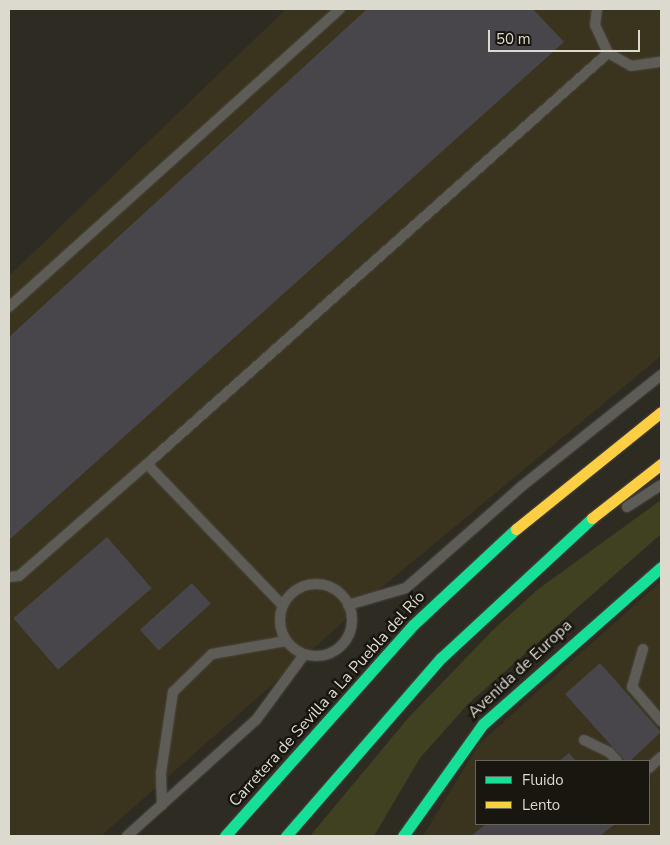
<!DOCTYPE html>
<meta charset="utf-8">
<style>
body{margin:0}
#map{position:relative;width:670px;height:845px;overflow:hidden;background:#2e2b22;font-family:"Nunito Sans",sans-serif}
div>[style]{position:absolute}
.built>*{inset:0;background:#3a341e}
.green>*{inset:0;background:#404121}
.building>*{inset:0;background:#48464a;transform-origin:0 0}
.roads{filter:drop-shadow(0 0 1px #49463f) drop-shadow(0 0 1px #49463f)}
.lane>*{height:10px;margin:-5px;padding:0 5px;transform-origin:5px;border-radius:5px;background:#5e5c56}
.lane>.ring{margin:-5px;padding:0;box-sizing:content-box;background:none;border:10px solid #5e5c56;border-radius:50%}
.fast>*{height:11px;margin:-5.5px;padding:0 5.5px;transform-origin:5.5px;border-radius:5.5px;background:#16e098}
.slow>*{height:11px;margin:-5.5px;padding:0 5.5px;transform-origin:5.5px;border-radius:5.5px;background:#ffcf43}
span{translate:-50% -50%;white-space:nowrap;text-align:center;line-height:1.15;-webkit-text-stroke:5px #18160f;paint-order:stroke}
.street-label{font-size:16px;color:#dcd9cf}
.frame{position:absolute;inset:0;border:10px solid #dcd9cf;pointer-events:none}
.legend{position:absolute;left:475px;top:760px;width:175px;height:65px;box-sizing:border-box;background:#18160f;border:1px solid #66645c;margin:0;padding:6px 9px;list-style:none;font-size:15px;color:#dcd9cf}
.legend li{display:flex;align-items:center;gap:10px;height:25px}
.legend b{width:25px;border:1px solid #66645c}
.scale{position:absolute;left:488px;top:30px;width:152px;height:22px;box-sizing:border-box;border:2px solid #dcd9cf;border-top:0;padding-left:6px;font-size:15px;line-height:18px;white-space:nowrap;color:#dcd9cf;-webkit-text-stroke:4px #18160f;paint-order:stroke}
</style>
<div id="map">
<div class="built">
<i style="clip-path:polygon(286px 9px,661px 9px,661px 356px,393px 578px,101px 836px,9px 836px,9px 276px)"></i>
<i style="clip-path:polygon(evenodd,661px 581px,661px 836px,423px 836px,479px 744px,661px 581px,476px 761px,649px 761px,649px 824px,476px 824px,476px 761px)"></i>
</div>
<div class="green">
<i style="clip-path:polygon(661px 500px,661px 534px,468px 704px,420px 758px,374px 836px,310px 836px,409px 717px,492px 631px,537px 590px)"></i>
</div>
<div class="building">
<i style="clip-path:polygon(367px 9px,533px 9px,564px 42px,9px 540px,9px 337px)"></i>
<i style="left:107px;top:537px;width:68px;height:124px;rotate:49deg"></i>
<i style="left:192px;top:583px;width:28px;height:70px;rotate:48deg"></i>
<i style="clip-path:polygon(600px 663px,661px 732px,630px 761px,625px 761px,565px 694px)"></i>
<i style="clip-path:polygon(569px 753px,576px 761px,559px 761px)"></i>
<i style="clip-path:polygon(486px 824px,615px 824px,600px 836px,471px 836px)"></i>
</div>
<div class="roads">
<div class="lane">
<i style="left:597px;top:9px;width:16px;rotate:97deg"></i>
<i style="left:595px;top:25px;width:31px;rotate:65deg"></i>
<i style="left:608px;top:53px;width:26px;rotate:29deg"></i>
<i style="left:631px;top:66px;width:30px;rotate:-8deg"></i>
<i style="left:9px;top:307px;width:445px;rotate:-42deg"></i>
<i style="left:147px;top:464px;width:195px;rotate:46.2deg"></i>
<i style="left:627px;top:507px;width:40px;rotate:-32.9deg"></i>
<i style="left:9px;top:577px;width:10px;rotate:-6deg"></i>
<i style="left:19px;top:576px;width:170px;rotate:-41.2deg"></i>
<i style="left:147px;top:464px;width:618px;rotate:-41.72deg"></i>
<i class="ring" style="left:280px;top:584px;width:62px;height:62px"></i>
<i style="left:348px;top:605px;width:60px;rotate:-16.3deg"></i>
<i style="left:406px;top:588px;width:154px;rotate:-41.3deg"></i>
<i style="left:522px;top:486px;width:178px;rotate:-38.6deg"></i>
<i style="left:643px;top:649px;width:40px;rotate:106deg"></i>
<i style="left:632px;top:687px;width:45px;rotate:49.5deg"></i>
<i style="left:584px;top:740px;width:28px;rotate:26deg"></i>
<i style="left:609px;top:752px;width:12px;rotate:48deg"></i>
<i style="left:649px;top:768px;width:16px;rotate:-43deg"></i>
<i style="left:162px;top:805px;width:32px;rotate:-92deg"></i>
<i style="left:161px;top:773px;width:82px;rotate:-81.6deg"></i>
<i style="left:173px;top:692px;width:54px;rotate:-44.3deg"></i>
<i style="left:212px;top:654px;width:75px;rotate:-10deg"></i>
<i style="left:127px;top:836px;width:173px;rotate:-42deg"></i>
<i style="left:256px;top:720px;width:81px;rotate:-53.6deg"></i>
</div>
<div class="fast">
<i style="left:225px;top:836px;width:283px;rotate:-48.3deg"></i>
<i style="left:413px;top:625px;width:141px;rotate:-43deg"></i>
<i style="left:286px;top:836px;width:236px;rotate:-49deg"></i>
<i style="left:441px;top:658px;width:206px;rotate:-42.8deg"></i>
<i style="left:403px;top:836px;width:138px;rotate:-54.5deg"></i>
<i style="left:483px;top:724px;width:237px;rotate:-41.4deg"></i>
</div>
<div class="slow">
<i style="left:592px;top:518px;width:88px;rotate:-38deg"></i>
<i style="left:516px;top:529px;width:186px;rotate:-38.9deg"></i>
</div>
</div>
<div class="street-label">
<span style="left:520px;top:669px;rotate:-43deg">Avenida de Europa</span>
<span style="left:327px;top:699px;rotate:-48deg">Carretera de Sevilla a La Puebla del Río</span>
</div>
<div class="frame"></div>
<ul class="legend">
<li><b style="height:6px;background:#16e098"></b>Fluido</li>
<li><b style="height:6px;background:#ffcf43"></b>Lento</li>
</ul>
<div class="scale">50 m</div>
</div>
